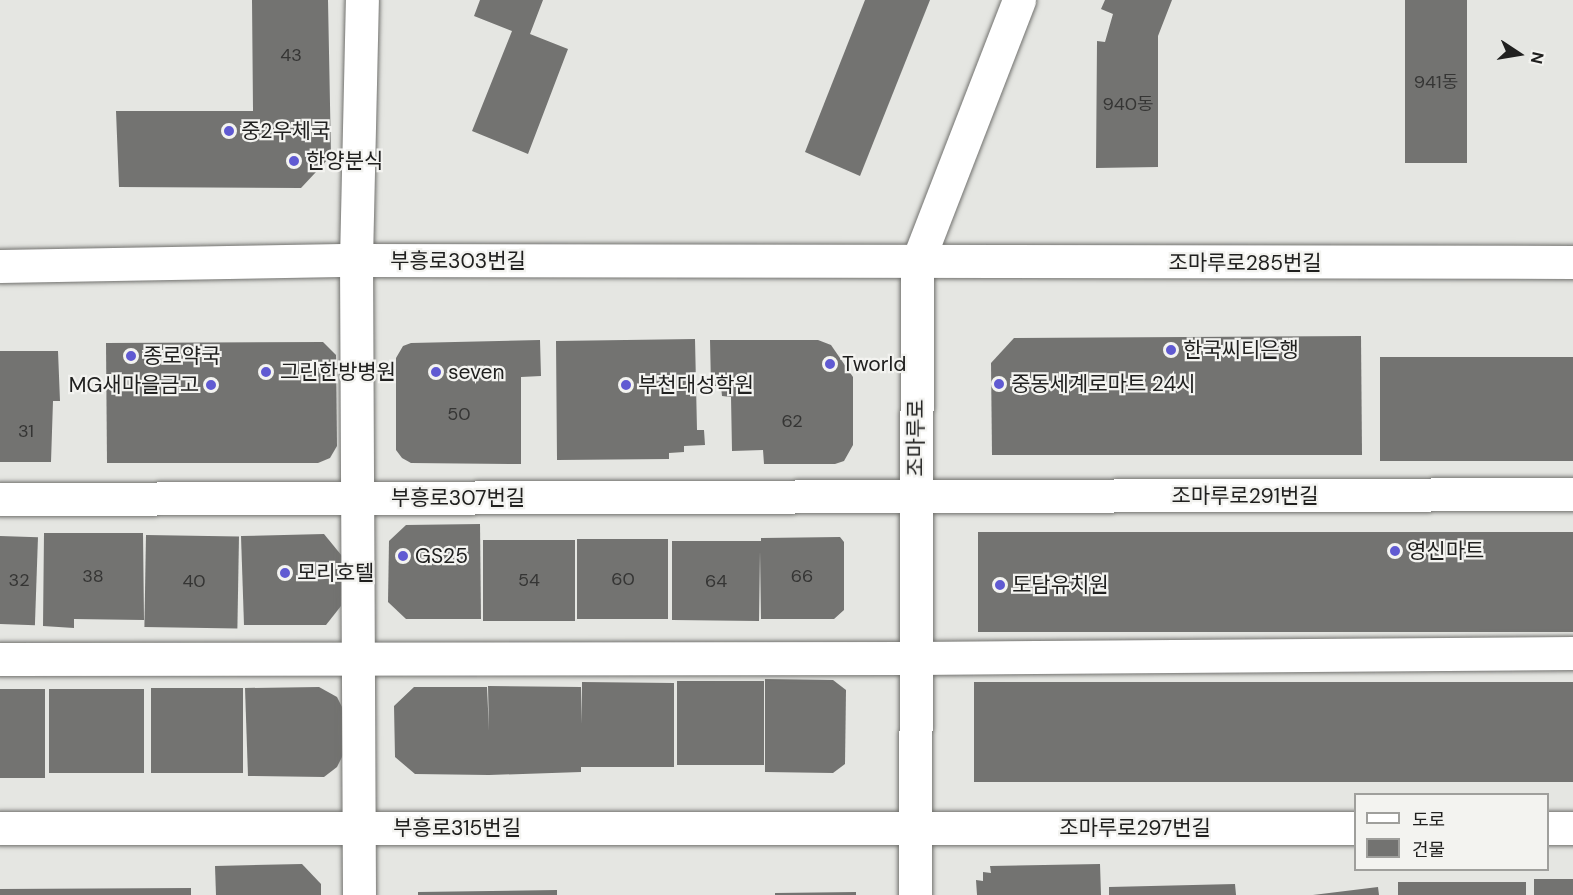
<!DOCTYPE html>
<meta charset="utf-8">
<style>
body{margin:0}
#map{position:relative;width:1573px;height:895px;overflow:hidden;background:#e5e6e2;font-family:"DM Sans","Noto Sans KR",sans-serif}
div>[style]{position:absolute}
.building>*{inset:0;background:#737371;transform-origin:0 0}
.roads{filter:drop-shadow(0 0 2px #71716e) drop-shadow(0 0 2px #71716e)}
.street>*{height:33px;margin:-16.5px;padding:0 16.5px;transform-origin:16.5px;border-radius:16.5px;background:#fff}
.secondary>*{height:33px;margin:-16.5px;padding:0 16.5px;transform-origin:16.5px;border-radius:16.5px;background:#fff}
.dots>*{width:16px;height:16px;translate:-50% -50%;box-sizing:border-box;border:3px solid #f3f3f0;border-radius:50%}
span{translate:-50% -50%;white-space:nowrap;text-align:center;line-height:1.15;-webkit-text-stroke:4.5px #f3f3f0;paint-order:stroke}
.number-label{font-size:18px;color:#353534}
.number-label span{-webkit-text-stroke-width:0}
.poi-label{font-size:21px;color:#20201f}
.left{translate:0 -50%;text-align:left}
.right{translate:-100% -50%;text-align:right}
.street-label{font-size:21px;color:#20201f}
.legend{position:absolute;left:1354px;top:793px;width:195px;height:78px;box-sizing:border-box;background:#f3f3f0;border:2px solid #9f9f9c;margin:0;padding:8px 10px;list-style:none;font-size:18px;color:#20201f}
.legend li{display:flex;align-items:center;gap:12px;height:30px}
.legend b{width:30px;border:2px solid #9f9f9c}
.north{position:absolute;left:1489px;top:24px;width:60px;height:60px;-webkit-text-stroke:4px #f3f3f0;paint-order:stroke;rotate:102deg;font-size:16px;font-weight:700;line-height:24px;text-align:center;color:#20201f}
.north::after{content:'';display:block;margin:auto;width:21px;height:27px;background:#20201f;clip-path:polygon(50% 0,100% 100%,50% 72%,0 100%)}
</style>
<div id="map">
<div class="building">
<i style="clip-path:polygon(252px 0,328px 0,331px 156px,301px 188px,119px 187px,116px 111px,253px 111px)"></i>
<i style="clip-path:polygon(480px 0,543px 0,530px 34px,568px 49px,528px 154px,472px 131px,512px 31px,474px 16px)"></i>
<i style="clip-path:polygon(865px 0,930px 0,860px 176px,805px 152px)"></i>
<i style="clip-path:polygon(1105px 0,1172px 0,1158px 36px,1158px 167px,1096px 168px,1097px 41px,1105px 42px,1113px 14px,1101px 9px)"></i>
<i style="left:1405px;top:0;width:62px;height:163px"></i>
<i style="clip-path:polygon(1361px 336px,1362px 455px,992px 455px,991px 363px,1014px 338px)"></i>
<i style="clip-path:polygon(695px 339px,697px 430px,704px 430px,705px 445px,684px 446px,684px 452px,669px 453px,669px 459px,557px 460px,556px 341px)"></i>
<i style="clip-path:polygon(540px 340px,541px 376px,521px 377px,521px 464px,411px 463px,402px 458px,396px 450px,396px 358px,403px 346px,411px 343px)"></i>
<i style="clip-path:polygon(710px 340px,818px 340px,831px 345px,853px 377px,853px 445px,844px 461px,835px 464px,764px 464px,763px 450px,732px 451px,731px 397px,722px 396px,721px 386px,711px 386px)"></i>
<i style="clip-path:polygon(323px 342px,336px 355px,337px 446px,330px 458px,318px 463px,107px 463px,106px 343px)"></i>
<i style="clip-path:polygon(0 351px,58px 351px,60px 401px,53px 401px,51px 462px,0 462px)"></i>
<i style="left:1380px;top:357px;width:193px;height:104px"></i>
<i style="clip-path:polygon(480px 524px,481px 619px,406px 619px,388px 602px,389px 541px,406px 525px)"></i>
<i style="left:1573px;top:532px;width:100px;height:595px;rotate:90deg"></i>
<i style="clip-path:polygon(44px 533px,143px 533px,144px 620px,74px 619px,74px 628px,43px 626px)"></i>
<i style="clip-path:polygon(324px 534px,342px 556px,341px 606px,326px 625px,244px 625px,241px 536px)"></i>
<i style="left:146px;top:535px;width:93px;height:92px;rotate:1deg"></i>
<i style="left:0;top:536px;width:38px;height:88px;rotate:2deg"></i>
<i style="clip-path:polygon(840px 537px,844px 542px,844px 610px,834px 619px,761px 619px,760px 551px,759px 621px,672px 620px,672px 541px,761px 541px,761px 538px)"></i>
<i style="left:577px;top:539px;width:91px;height:80px"></i>
<i style="left:483px;top:540px;width:92px;height:81px"></i>
<i style="clip-path:polygon(765px 679px,833px 680px,846px 690px,845px 764px,833px 773px,765px 772px)"></i>
<i style="left:677px;top:681px;width:87px;height:84px"></i>
<i style="clip-path:polygon(582px 682px,674px 683px,674px 767px,581px 767px,581px 772px,489px 775px,415px 774px,395px 757px,394px 706px,414px 687px,487px 687px,489px 731px,488px 686px,581px 687px,582px 724px)"></i>
<i style="left:1573px;top:682px;width:100px;height:599px;rotate:90deg"></i>
<i style="clip-path:polygon(319px 687px,337px 697px,343px 709px,343px 755px,337px 767px,324px 777px,248px 776px,245px 688px)"></i>
<i style="left:151px;top:688px;width:92px;height:85px"></i>
<i style="left:0;top:689px;width:45px;height:89px"></i>
<i style="left:49px;top:689px;width:95px;height:84px"></i>
<i style="clip-path:polygon(302px 864px,321px 884px,321px 895px,216px 895px,215px 866px)"></i>
<i style="clip-path:polygon(1100px 864px,1101px 895px,977px 895px,976px 880px,983px 881px,983px 872px,991px 873px,990px 866px)"></i>
<i style="left:1573px;top:879px;width:16px;height:39px;rotate:90deg"></i>
<i style="left:1398px;top:882px;width:128px;height:13px"></i>
<i style="clip-path:polygon(1235px 884px,1236px 895px,1109px 895px,1109px 887px)"></i>
<i style="left:1378px;top:887px;width:8px;height:128px;rotate:83deg"></i>
<i style="clip-path:polygon(191px 888px,191px 895px,0 895px,0 889px)"></i>
<i style="clip-path:polygon(557px 890px,557px 895px,418px 895px,418px 892px)"></i>
<i style="clip-path:polygon(856px 892px,856px 895px,775px 895px,775px 893px)"></i>
</div>
<div class="roads">
<div class="street">
<i style="left:0;top:266px;width:356px;rotate:-1deg"></i>
<i style="left:356px;top:260px;width:1217px;rotate:0.09deg"></i>
<i style="left:0;top:499px;width:1573px;rotate:-0.18deg"></i>
<i style="left:0;top:659px;width:916px;rotate:-0.06deg"></i>
<i style="left:916px;top:658px;width:657px;rotate:-0.44deg"></i>
<i style="left:0;top:828px;width:1356px"></i>
<i style="left:1548px;top:828px;width:25px"></i>
<i style="left:359px;top:895px;width:635px;rotate:-90.27deg"></i>
<i style="left:356px;top:260px;width:260px;rotate:-88.7deg"></i>
</div>
<div class="secondary">
<i style="left:915px;top:895px;width:632px;rotate:-89.82deg"></i>
<i style="left:917px;top:263px;width:282px;rotate:-68.8deg"></i>
</div>
</div>
<div class="dots">
<i style="left:229px;top:131px;background:#605ad2"></i>
<i style="left:294px;top:161px;background:#605ad2"></i>
<i style="left:1171px;top:350px;background:#605ad2"></i>
<i style="left:131px;top:356px;background:#605ad2"></i>
<i style="left:830px;top:364px;background:#605ad2"></i>
<i style="left:266px;top:372px;background:#605ad2"></i>
<i style="left:436px;top:372px;background:#605ad2"></i>
<i style="left:999px;top:384px;background:#605ad2"></i>
<i style="left:211px;top:385px;background:#605ad2"></i>
<i style="left:626px;top:385px;background:#605ad2"></i>
<i style="left:1395px;top:551px;background:#605ad2"></i>
<i style="left:403px;top:556px;background:#605ad2"></i>
<i style="left:285px;top:573px;background:#605ad2"></i>
<i style="left:1000px;top:585px;background:#605ad2"></i>
</div>
<div class="number-label">
<span style="left:291px;top:55px">43</span>
<span style="left:1436px;top:82px">941동</span>
<span style="left:1128px;top:104px">940동</span>
<span style="left:459px;top:414px">50</span>
<span style="left:792px;top:421px">62</span>
<span style="left:26px;top:431px">31</span>
<span style="left:93px;top:576px">38</span>
<span style="left:802px;top:576px">66</span>
<span style="left:623px;top:579px">60</span>
<span style="left:19px;top:580px">32</span>
<span style="left:529px;top:580px">54</span>
<span style="left:194px;top:581px">40</span>
<span style="left:716px;top:581px">64</span>
</div>
<div class="poi-label">
<span class="left" style="left:241px;top:131px">중2우체국</span>
<span class="left" style="left:306px;top:161px">한양분식</span>
<span class="left" style="left:1183px;top:350px">한국씨티은행</span>
<span class="left" style="left:143px;top:356px">종로약국</span>
<span class="left" style="left:842px;top:364px">Tworld</span>
<span class="left" style="left:280px;top:372px">그린한방병원</span>
<span class="left" style="left:448px;top:372px">seven</span>
<span class="left" style="left:1011px;top:384px">중동세계로마트 24시</span>
<span class="right" style="left:199px;top:385px">MG새마을금고</span>
<span class="left" style="left:638px;top:385px">부천대성학원</span>
<span class="left" style="left:1407px;top:551px">영신마트</span>
<span class="left" style="left:415px;top:556px">GS25</span>
<span class="left" style="left:297px;top:573px">모리호텔</span>
<span class="left" style="left:1012px;top:585px">도담유치원</span>
</div>
<div class="street-label">
<span style="left:458px;top:261px">부흥로303번길</span>
<span style="left:1245px;top:263px">조마루로285번길</span>
<span style="left:916px;top:438px;rotate:-90deg">조마루로</span>
<span style="left:1245px;top:496px">조마루로291번길</span>
<span style="left:458px;top:498px">부흥로307번길</span>
<span style="left:457px;top:828px">부흥로315번길</span>
<span style="left:1135px;top:828px">조마루로297번길</span>
</div>
<ul class="legend">
<li><b style="height:8px;background:#fff"></b>도로</li>
<li><b style="height:16px;background:#737371"></b>건물</li>
</ul>
<div class="north">N</div>
</div>
